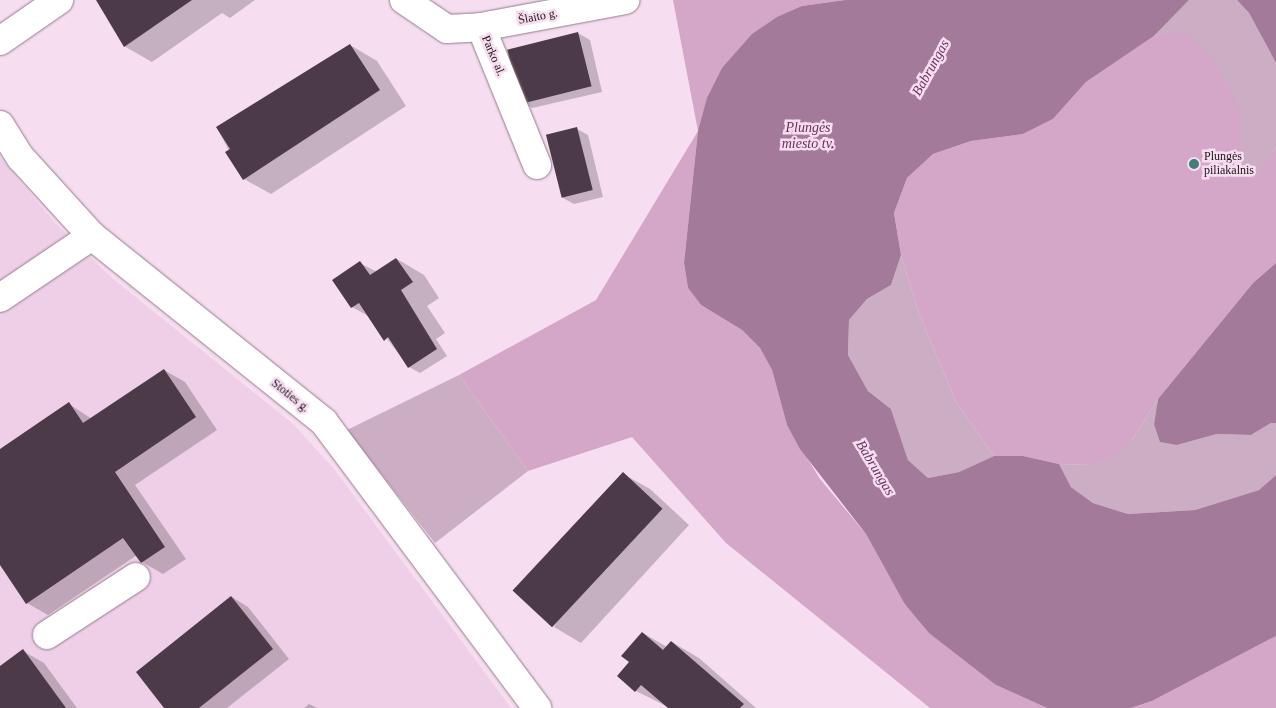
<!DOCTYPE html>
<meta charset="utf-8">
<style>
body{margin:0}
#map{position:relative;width:1276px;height:708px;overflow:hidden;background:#f6ddef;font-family:"Times New Roman",serif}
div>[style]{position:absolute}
.built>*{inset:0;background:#efcfe7}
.green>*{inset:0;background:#ccaec4}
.forest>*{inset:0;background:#d4a7c9}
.water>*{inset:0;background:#a47a9a}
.shadow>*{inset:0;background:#0003}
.building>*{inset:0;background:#4d3a48;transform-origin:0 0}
.roads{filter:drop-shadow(0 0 1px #927c8d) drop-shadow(0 0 1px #927c8d)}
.minor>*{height:28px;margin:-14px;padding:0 14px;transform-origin:14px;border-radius:14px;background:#fff}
.major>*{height:28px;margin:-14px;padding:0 14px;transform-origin:14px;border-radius:14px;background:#fff}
.dots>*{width:14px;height:14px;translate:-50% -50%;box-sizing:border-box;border:2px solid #f6ddef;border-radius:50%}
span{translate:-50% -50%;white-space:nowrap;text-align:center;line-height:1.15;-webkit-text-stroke:5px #f6ddef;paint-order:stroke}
.street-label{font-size:12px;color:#1d151b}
.poi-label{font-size:12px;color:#1d151b}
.left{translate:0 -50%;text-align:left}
.water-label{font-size:14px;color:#67315d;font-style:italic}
</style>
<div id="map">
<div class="built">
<i style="clip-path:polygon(0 157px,55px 223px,112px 278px,293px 424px,334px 469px,511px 708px,0 708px)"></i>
</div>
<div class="green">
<i style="clip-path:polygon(1189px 0,1237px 0,1249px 13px,1276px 63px,1276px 147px,1261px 173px,1253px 178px,1242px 171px,1240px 154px,1154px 36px)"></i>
<i style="clip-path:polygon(901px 255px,919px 313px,956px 402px,994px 456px,959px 472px,928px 478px,908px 460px,891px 409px,868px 391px,848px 355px,849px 320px,867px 299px,891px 285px)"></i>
<i style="clip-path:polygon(459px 375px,528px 471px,435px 543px,347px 430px)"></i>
<i style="clip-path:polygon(1158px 399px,1154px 424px,1177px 445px,1217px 434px,1251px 435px,1271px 423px,1276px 423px,1276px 475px,1259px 490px,1195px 510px,1128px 514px,1093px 503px,1071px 487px,1059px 464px,1092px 465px,1132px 440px)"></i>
</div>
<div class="forest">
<i style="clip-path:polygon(673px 0,845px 0,802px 6px,698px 131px,684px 263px,688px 288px,701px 305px,742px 330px,760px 348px,772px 370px,787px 425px,820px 479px,866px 534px,904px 603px,996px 685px,1047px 708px,930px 708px,726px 543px,632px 437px,528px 471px,459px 375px,596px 300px,698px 131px)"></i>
<i style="clip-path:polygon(1185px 32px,1212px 57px,1240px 106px,1242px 171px,1253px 178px,1260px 173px,1276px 147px,1276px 263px,1253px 283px,1158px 399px,1132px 440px,1113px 456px,1092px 465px,1059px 464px,1023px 456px,994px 456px,956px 402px,919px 313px,901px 255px,894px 213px,907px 178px,933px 154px,971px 141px,1023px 134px,1053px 119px,1086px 82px,1154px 36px)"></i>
<i style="clip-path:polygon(1276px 636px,1276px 708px,1131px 708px,1152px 701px)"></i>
</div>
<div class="water">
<i style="clip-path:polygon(845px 0,1189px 0,1154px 36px,1086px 82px,1053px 119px,1023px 134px,971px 141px,933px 154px,907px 178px,894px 213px,901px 255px,891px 285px,867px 299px,849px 320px,848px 355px,868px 391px,891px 409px,908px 460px,928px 478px,959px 472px,994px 456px,1023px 456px,1059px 464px,1071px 487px,1093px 503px,1128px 514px,1195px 510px,1259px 490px,1276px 475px,1276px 636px,1152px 701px,1131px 708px,1047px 708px,996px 685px,929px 633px,904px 603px,866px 534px,800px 449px,787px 425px,772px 370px,760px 348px,742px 330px,701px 305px,688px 288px,684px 263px,698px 131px,707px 98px,722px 68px,752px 34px,777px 17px,802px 6px)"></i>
<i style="clip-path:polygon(1237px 0,1276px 0,1276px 63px,1249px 13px)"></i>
<i style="clip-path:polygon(1276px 263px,1276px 423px,1271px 423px,1251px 435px,1217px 434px,1177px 445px,1160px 442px,1154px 424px,1158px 399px,1253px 283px)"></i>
</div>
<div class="shadow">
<i style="clip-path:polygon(98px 0,255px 0,230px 18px,222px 13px,152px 62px,124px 46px)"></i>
<i style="clip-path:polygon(578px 33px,590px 40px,602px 92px,532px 108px,520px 101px)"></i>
<i style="clip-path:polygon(350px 45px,377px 61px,406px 106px,271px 194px,244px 179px,217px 128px)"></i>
<i style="clip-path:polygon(577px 129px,588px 135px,603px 197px,574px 204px,563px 198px)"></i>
<i style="clip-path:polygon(397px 259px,424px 275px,439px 298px,427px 306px,445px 333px,436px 339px,447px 356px,420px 373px,409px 367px,370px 317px,352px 307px,360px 263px,377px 272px)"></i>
<i style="clip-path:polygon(164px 370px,185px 382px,217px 430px,135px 485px,186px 559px,163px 574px,142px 562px,137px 555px,48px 615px,27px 603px,0 563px,0 450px,69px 404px,92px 419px)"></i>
<i style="clip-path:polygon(623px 474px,650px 489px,689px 525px,581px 643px,554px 627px)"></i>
<i style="clip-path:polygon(232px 597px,248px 607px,289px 659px,227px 708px,166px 708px)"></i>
<i style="clip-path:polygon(643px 633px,667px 647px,672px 642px,699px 658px,756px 708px,670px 708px,636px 691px,630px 662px)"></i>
<i style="clip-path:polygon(23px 651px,44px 663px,77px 708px,0 708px,0 668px)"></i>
<i style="clip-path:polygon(309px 704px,317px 708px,304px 708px)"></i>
</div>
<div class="building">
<i style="clip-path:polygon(96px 0,192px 0,124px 47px)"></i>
<i style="left:578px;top:32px;width:56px;height:73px;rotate:76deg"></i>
<i style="clip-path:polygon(350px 44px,380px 90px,243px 180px,225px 152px,230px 149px,216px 127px)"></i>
<i style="left:577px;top:127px;width:65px;height:32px;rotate:76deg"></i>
<i style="clip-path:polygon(396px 258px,413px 282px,401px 290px,437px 349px,408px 368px,388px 337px,384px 341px,359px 303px,351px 308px,332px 280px,360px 261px,370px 275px)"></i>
<i style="clip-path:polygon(164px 369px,196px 417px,115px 472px,165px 547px,141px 563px,123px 538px,26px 604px,0 565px,0 449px,69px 402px,83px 423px)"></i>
<i style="left:623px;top:472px;width:54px;height:162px;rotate:43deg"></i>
<i style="clip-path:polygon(231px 596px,273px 649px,199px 708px,164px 708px,136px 672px)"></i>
<i style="clip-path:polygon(642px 632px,663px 650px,671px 641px,744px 704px,740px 708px,668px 708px,641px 685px,635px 692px,617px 676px,629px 662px,621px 656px)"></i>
<i style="clip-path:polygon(23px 649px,66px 708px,0 708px,0 666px)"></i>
</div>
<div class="roads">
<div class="minor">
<i style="left:404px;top:0;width:52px;rotate:34deg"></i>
<i style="left:447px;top:29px;width:34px;rotate:-3deg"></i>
<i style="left:481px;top:27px;width:149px;rotate:67.9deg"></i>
<i style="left:481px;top:27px;width:147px;rotate:-10.6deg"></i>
<i style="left:0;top:41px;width:72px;rotate:-34.8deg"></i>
<i style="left:0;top:298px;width:111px;rotate:-34deg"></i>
<i style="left:47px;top:635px;width:106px;rotate:-33.1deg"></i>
</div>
<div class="major">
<i style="left:0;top:125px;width:39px;rotate:58deg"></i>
<i style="left:21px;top:158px;width:105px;rotate:47.7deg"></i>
<i style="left:92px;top:236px;width:297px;rotate:38.7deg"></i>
<i style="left:324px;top:422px;width:357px;rotate:53.3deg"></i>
</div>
</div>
<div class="dots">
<i style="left:1194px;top:164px;background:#3b8178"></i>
</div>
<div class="street-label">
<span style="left:538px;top:17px;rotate:-11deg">Šlaito g.</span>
<span style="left:493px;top:56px;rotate:67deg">Parko al.</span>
<span style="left:290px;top:396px;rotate:39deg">Stoties g.</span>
</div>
<div class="poi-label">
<span class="left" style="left:1204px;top:164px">Plungės<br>piliakalnis</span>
</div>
<div class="water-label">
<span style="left:931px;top:68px;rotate:-61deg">Babrungas</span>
<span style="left:808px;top:136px">Plungės<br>miesto tv.</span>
<span style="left:875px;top:468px;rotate:59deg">Babrungas</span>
</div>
</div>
